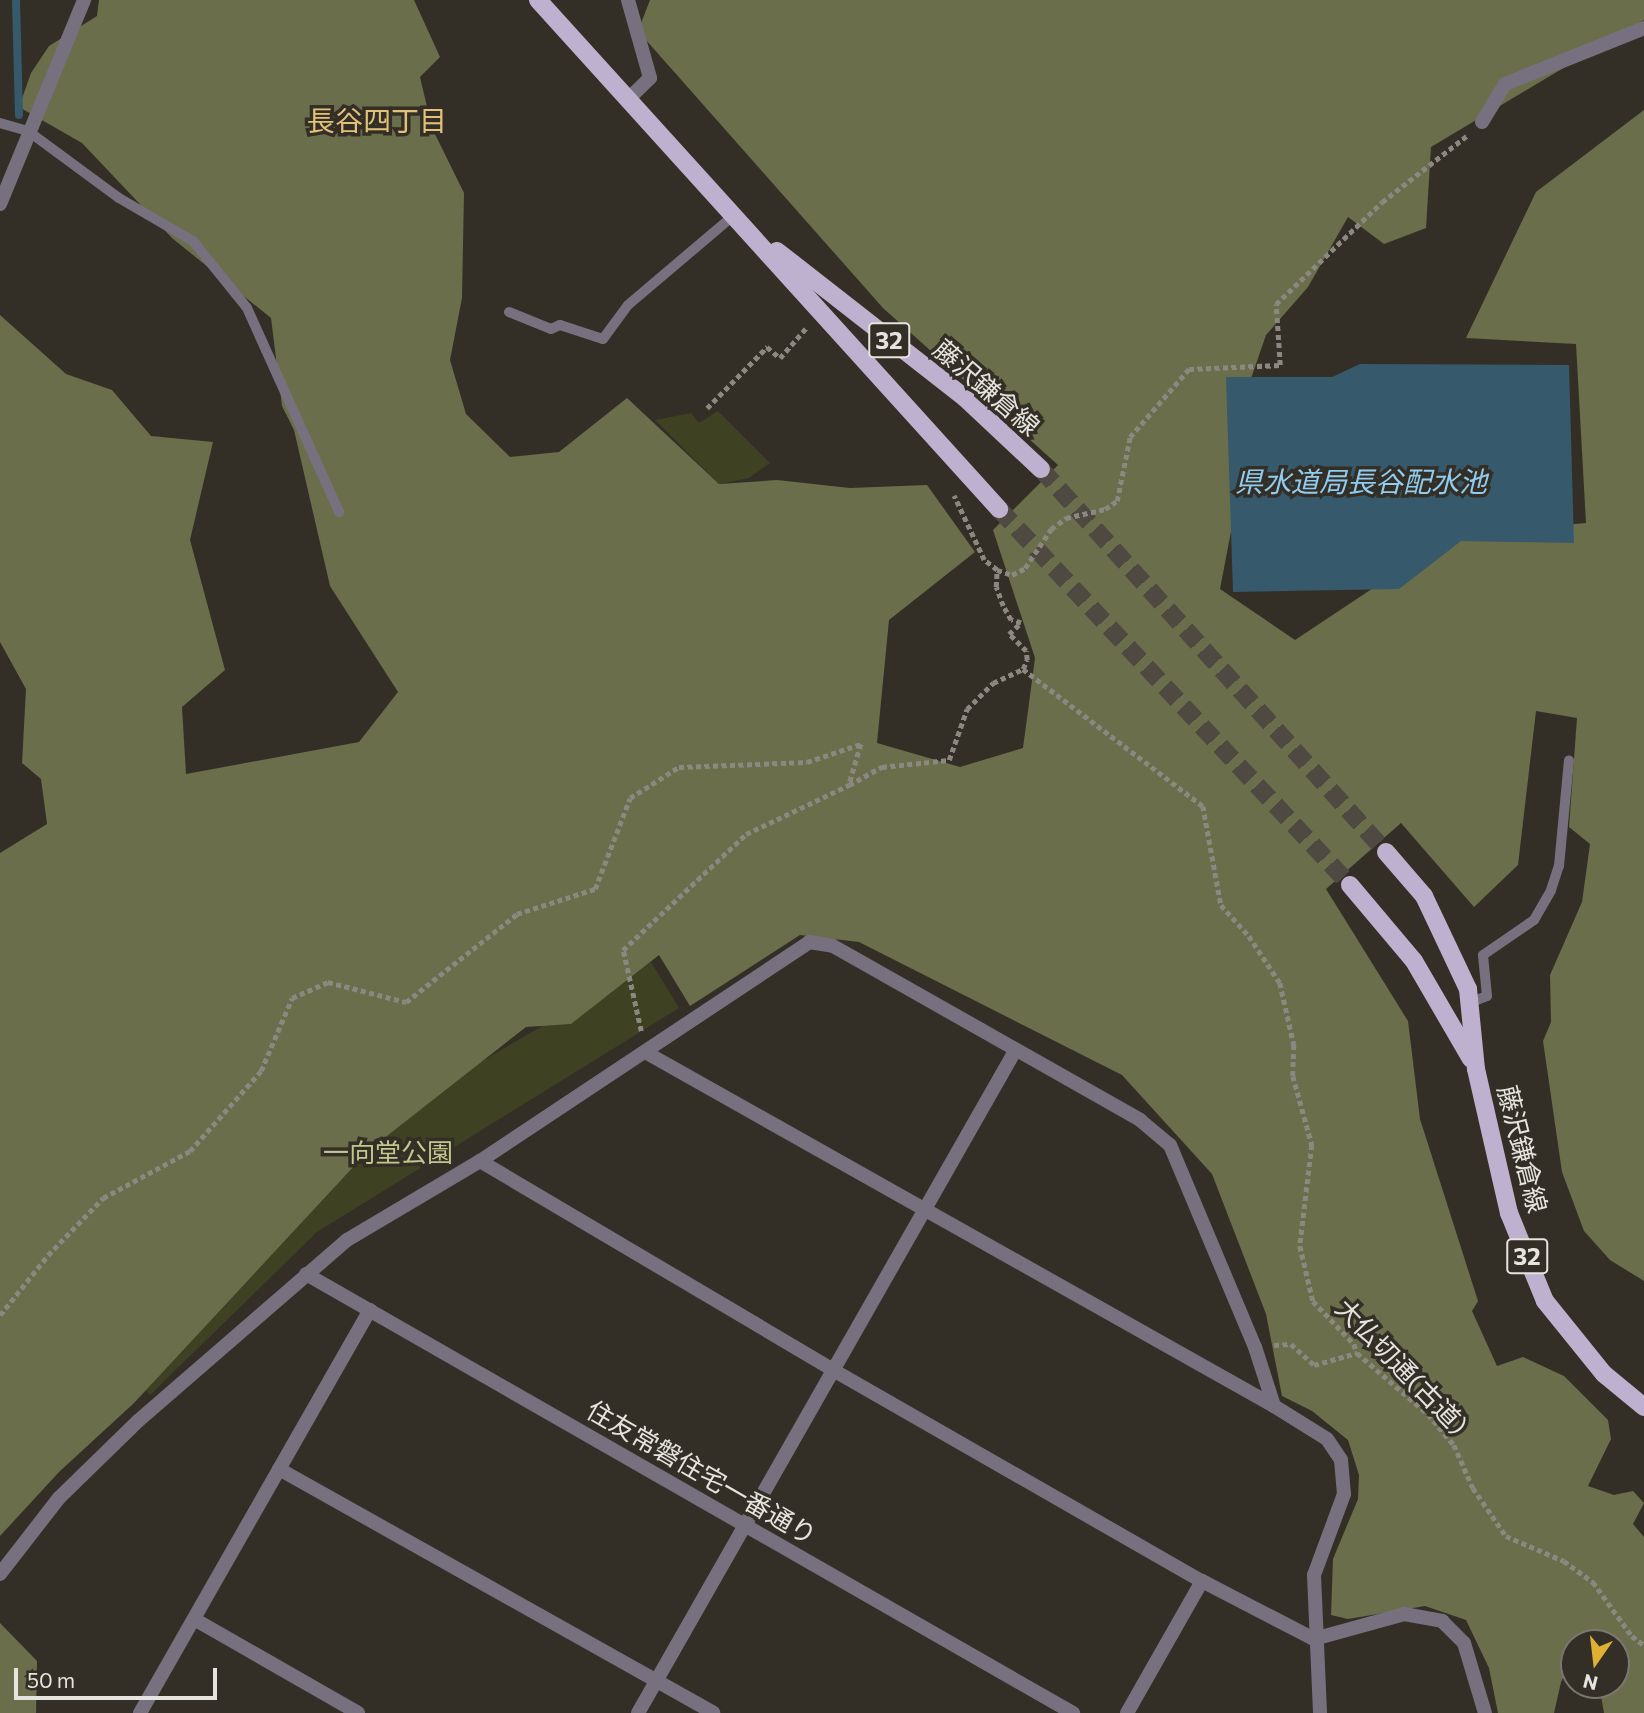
<!DOCTYPE html>
<meta charset="utf-8">
<style>
body{margin:0}
#map{position:relative;width:1644px;height:1713px;overflow:hidden;background:#332f27;font-family:Commissioner,"Noto Sans JP",sans-serif}
div>[style]{position:absolute}
.green>*{inset:0;background:#3e4122}
.forest>*{inset:0;background:#6a6e4b}
.water>*{inset:0;background:#37596c}
.stream>*{height:8px;margin:-4px;padding:0 4px;transform-origin:4px;border-radius:4px;background:#37596c}
.primary-tunnel>*{height:18px;margin-top:-9px;transform-origin:0;background:repeating-linear-gradient(90deg,#4e4a42 0 18px,transparent 0 27px)}
.path>*{height:4.5px;margin-top:-2.25px;transform-origin:0;background:repeating-linear-gradient(90deg,#8b8881 0 5px,transparent 0 8.5px)}
.lane>*{height:10px;margin:-5px;padding:0 5px;transform-origin:5px;border-radius:5px;background:#77717f}
.street>*{height:14px;margin:-7px;padding:0 7px;transform-origin:7px;border-radius:7px;background:#77717f}
.primary>*{height:18px;margin:-9px;padding:0 9px;transform-origin:9px;border-radius:9px;background:#beb1cf}
span{translate:-50% -50%;white-space:nowrap;text-align:center;line-height:1.15;-webkit-text-stroke:7px #332f27;paint-order:stroke}
.shield-label span{padding:2px 5px;background:#332f27;border:2px solid;border-radius:5px;-webkit-text-stroke-width:0}
.shield-label{font-size:24px;color:#e6e4de;font-weight:700}
.street-label{font-size:26px;color:#e6e4de}
.park-label{font-size:26px;color:#c1c88b}
.neighbourhood-label{font-size:28px;color:#e3c178}
.water-label{font-size:28px;color:#8fccf0;font-style:italic}
.north{position:absolute;left:1560px;top:1629px;width:70px;height:70px;box-sizing:border-box;background:#332f27;border:2px solid #7b7770;border-radius:50%;rotate:194deg;font-size:19px;font-weight:700;line-height:28px;text-align:center;color:#e6e4de}
.north::after{content:'';display:block;margin:auto;width:24px;height:32px;background:#e1af34;clip-path:polygon(50% 0,100% 100%,50% 72%,0 100%)}
.scale{position:absolute;left:14px;top:1668px;width:203px;height:32px;box-sizing:border-box;border:4px solid #e6e4de;border-top:0;padding-left:9px;font-size:21px;line-height:24px;white-space:nowrap;color:#e6e4de;-webkit-text-stroke:5px #332f27;paint-order:stroke}
</style>
<div id="map">
<div class="green">
<i style="clip-path:polygon(718px 411px,770px 463px,749px 478px,719px 484px,655px 420px,691px 413px,699px 423px)"></i>
<i style="clip-path:polygon(651px 962px,679px 1008px,317px 1232px,150px 1395px,130px 1370px,365px 1130px)"></i>
</div>
<div class="forest">
<i style="clip-path:polygon(99px 0,414px 0,440px 57px,420px 77px,432px 128px,464px 193px,462px 298px,450px 360px,466px 414px,510px 457px,559px 452px,627px 398px,719px 484px,777px 480px,850px 488px,927px 485px,975px 552px,889px 620px,877px 743px,960px 767px,1023px 748px,1035px 658px,993px 530px,1058px 465px,883px 308px,638px 31px,650px 0,1644px 0,1644px 20px,1431px 147px,1426px 228px,1384px 244px,1348px 217px,1308px 287px,1266px 335px,1244px 399px,1246px 453px,1220px 589px,1295px 640px,1453px 535px,1586px 523px,1576px 344px,1466px 338px,1536px 192px,1644px 110px,1644px 1281px,1610px 1260px,1584px 1231px,1562px 1172px,1543px 1041px,1551px 1022px,1550px 975px,1582px 902px,1590px 844px,1569px 827px,1577px 718px,1536px 711px,1518px 865px,1474px 907px,1401px 823px,1326px 889px,1408px 1021px,1420px 1119px,1478px 1301px,1472px 1311px,1497px 1366px,1523px 1357px,1564px 1376px,1608px 1420px,1611px 1439px,1588px 1486px,1614px 1495px,1633px 1491px,1644px 1503px,1633px 1524px,1644px 1537px,1644px 1713px,1604px 1713px,1599px 1685px,1616px 1685px,1616px 1643px,1574px 1643px,1574px 1668px,1567px 1670px,1561px 1682px,1554px 1713px,1498px 1713px,1489px 1668px,1466px 1620px,1425px 1606px,1348px 1619px,1331px 1615px,1333px 1559px,1358px 1499px,1359px 1475px,1348px 1440px,1312px 1411px,1282px 1396px,1266px 1314px,1212px 1174px,1122px 1075px,859px 942px,800px 935px,690px 1006px,659px 955px,571px 1024px,526px 1027px,369px 1150px,134px 1403px,59px 1472px,0 1536px,0 853px,47px 824px,41px 779px,22px 763px,26px 689px,0 642px,0 315px,66px 374px,112px 390px,151px 436px,213px 442px,190px 540px,225px 670px,182px 707px,186px 774px,359px 742px,398px 692px,330px 586px,294px 430px,282px 406px,271px 318px,172px 238px,82px 143px,19px 107px,31px 73px,49px 46px,97px 16px)"></i>
<i style="clip-path:polygon(0 1623px,37px 1661px,36px 1713px,0 1713px)"></i>
</div>
<div class="water">
<i style="clip-path:polygon(1360px 364px,1569px 365px,1574px 543px,1461px 541px,1399px 589px,1233px 592px,1226px 377px,1332px 377px)"></i>
</div>
<div class="stream">
<i style="left:16px;top:0;width:115px;rotate:88.5deg"></i>
</div>
<div class="primary-tunnel">
<i style="left:1041px;top:469px;width:515px;rotate:47.99deg"></i>
<i style="left:999px;top:509px;width:514px;rotate:46.97deg"></i>
</div>
<div class="path">
<i style="left:707px;top:408px;width:86px;rotate:-45.5deg"></i>
<i style="left:767px;top:347px;width:17px;rotate:40deg"></i>
<i style="left:780px;top:358px;width:40px;rotate:-49deg"></i>
<i style="left:997px;top:570px;width:16px;rotate:18deg"></i>
<i style="left:1012px;top:575px;width:15px;rotate:-28deg"></i>
<i style="left:1025px;top:568px;width:47px;rotate:-56.3deg"></i>
<i style="left:1051px;top:529px;width:19px;rotate:-36deg"></i>
<i style="left:1066px;top:518px;width:40px;rotate:-13deg"></i>
<i style="left:1105px;top:509px;width:14px;rotate:-34deg"></i>
<i style="left:1117px;top:501px;width:65px;rotate:-78.5deg"></i>
<i style="left:1130px;top:437px;width:90px;rotate:-49.1deg"></i>
<i style="left:1189px;top:369px;width:91px;rotate:-2.5deg"></i>
<i style="left:1280px;top:365px;width:61px;rotate:-93.8deg"></i>
<i style="left:1276px;top:304px;width:147px;rotate:-43.9deg"></i>
<i style="left:1382px;top:202px;width:110px;rotate:-38deg"></i>
<i style="left:1023px;top:669px;width:226px;rotate:37.3deg"></i>
<i style="left:1203px;top:806px;width:101px;rotate:79.7deg"></i>
<i style="left:1221px;top:905px;width:42px;rotate:47.9deg"></i>
<i style="left:1249px;top:936px;width:56px;rotate:56.6deg"></i>
<i style="left:1280px;top:983px;width:64px;rotate:77.3deg"></i>
<i style="left:1294px;top:1045px;width:31px;rotate:92deg"></i>
<i style="left:1293px;top:1076px;width:72px;rotate:74.6deg"></i>
<i style="left:1312px;top:1145px;width:102px;rotate:96.8deg"></i>
<i style="left:1300px;top:1246px;width:57px;rotate:76.7deg"></i>
<i style="left:1313px;top:1301px;width:59px;rotate:46.4deg"></i>
<i style="left:1354px;top:1344px;width:9px;rotate:72deg"></i>
<i style="left:1357px;top:1353px;width:94px;rotate:40.7deg"></i>
<i style="left:1428px;top:1414px;width:40px;rotate:50deg"></i>
<i style="left:1454px;top:1445px;width:47px;rotate:66.2deg"></i>
<i style="left:1473px;top:1488px;width:58px;rotate:55.5deg"></i>
<i style="left:1506px;top:1536px;width:63px;rotate:23.3deg"></i>
<i style="left:1564px;top:1561px;width:36px;rotate:36deg"></i>
<i style="left:1593px;top:1582px;width:67px;rotate:54.2deg"></i>
<i style="left:1632px;top:1636px;width:15px;rotate:37deg"></i>
<i style="left:641px;top:1031px;width:83px;rotate:-102.5deg"></i>
<i style="left:623px;top:950px;width:169px;rotate:-43.3deg"></i>
<i style="left:746px;top:834px;width:114px;rotate:-25.4deg"></i>
<i style="left:0;top:1315px;width:77px;rotate:-51.3deg"></i>
<i style="left:48px;top:1255px;width:79px;rotate:-46deg"></i>
<i style="left:103px;top:1198px;width:99px;rotate:-28.4deg"></i>
<i style="left:190px;top:1151px;width:107px;rotate:-48.4deg"></i>
<i style="left:261px;top:1071px;width:79px;rotate:-67deg"></i>
<i style="left:292px;top:998px;width:39px;rotate:-24deg"></i>
<i style="left:328px;top:982px;width:81px;rotate:14.4deg"></i>
<i style="left:406px;top:1002px;width:142px;rotate:-38.4deg"></i>
<i style="left:517px;top:914px;width:82px;rotate:-17.8deg"></i>
<i style="left:595px;top:889px;width:97px;rotate:-69deg"></i>
<i style="left:630px;top:798px;width:58px;rotate:-32.3deg"></i>
<i style="left:679px;top:767px;width:128px;rotate:-2.2deg"></i>
<i style="left:807px;top:762px;width:57px;rotate:-18.4deg"></i>
<i style="left:861px;top:744px;width:43px;rotate:106.3deg"></i>
<i style="left:849px;top:785px;width:38px;rotate:-29deg"></i>
<i style="left:882px;top:767px;width:67px;rotate:-6deg"></i>
<i style="left:949px;top:760px;width:54px;rotate:-70.6deg"></i>
<i style="left:967px;top:709px;width:37px;rotate:-45deg"></i>
<i style="left:993px;top:683px;width:33px;rotate:-25deg"></i>
<i style="left:1023px;top:669px;width:10px;rotate:-66deg"></i>
<i style="left:1027px;top:660px;width:9px;rotate:-96deg"></i>
<i style="left:1026px;top:651px;width:24px;rotate:-135deg"></i>
<i style="left:1009px;top:634px;width:16px;rotate:-43deg"></i>
<i style="left:1021px;top:623px;width:10px;rotate:-163deg"></i>
<i style="left:1011px;top:620px;width:16px;rotate:-120deg"></i>
<i style="left:1003px;top:606px;width:20px;rotate:-110deg"></i>
<i style="left:996px;top:587px;width:17px;rotate:-87deg"></i>
<i style="left:997px;top:570px;width:16px;rotate:-142deg"></i>
<i style="left:984px;top:560px;width:71px;rotate:-115.1deg"></i>
<i style="left:1274px;top:1345px;width:17px;rotate:-3deg"></i>
<i style="left:1291px;top:1344px;width:31px;rotate:42deg"></i>
<i style="left:1314px;top:1365px;width:45px;rotate:-15.6deg"></i>
</div>
<div class="lane">
<i style="left:0;top:123px;width:29px;rotate:16deg"></i>
<i style="left:28px;top:131px;width:113px;rotate:36.4deg"></i>
<i style="left:119px;top:198px;width:86px;rotate:30.2deg"></i>
<i style="left:193px;top:241px;width:86px;rotate:51.1deg"></i>
<i style="left:247px;top:308px;width:224px;rotate:65.7deg"></i>
<i style="left:509px;top:312px;width:45px;rotate:22deg"></i>
<i style="left:551px;top:329px;width:10px;rotate:-24deg"></i>
<i style="left:560px;top:325px;width:45px;rotate:18deg"></i>
<i style="left:603px;top:339px;width:42px;rotate:-53.7deg"></i>
<i style="left:628px;top:305px;width:138px;rotate:-40.3deg"></i>
<i style="left:1469px;top:1003px;width:19px;rotate:-21deg"></i>
<i style="left:1487px;top:996px;width:41px;rotate:-95.6deg"></i>
<i style="left:1483px;top:955px;width:62px;rotate:-34.5deg"></i>
<i style="left:1534px;top:920px;width:34px;rotate:-60deg"></i>
<i style="left:1551px;top:890px;width:25px;rotate:-72deg"></i>
<i style="left:1559px;top:866px;width:106px;rotate:-84.6deg"></i>
</div>
<div class="street">
<i style="left:628px;top:0;width:81px;rotate:74.2deg"></i>
<i style="left:650px;top:78px;width:30px;rotate:136deg"></i>
<i style="left:1482px;top:122px;width:44px;rotate:-58.8deg"></i>
<i style="left:1505px;top:84px;width:150px;rotate:-21.9deg"></i>
<i style="left:0;top:204px;width:221px;rotate:-67.6deg"></i>
<i style="left:645px;top:1052px;width:722px;rotate:29.37deg"></i>
<i style="left:480px;top:1161px;width:410px;rotate:30.6deg"></i>
<i style="left:833px;top:1370px;width:425px;rotate:29.8deg"></i>
<i style="left:1202px;top:1581px;width:126px;rotate:27.4deg"></i>
<i style="left:1314px;top:1639px;width:93px;rotate:-15.5deg"></i>
<i style="left:1404px;top:1614px;width:39px;rotate:10deg"></i>
<i style="left:1442px;top:1621px;width:31px;rotate:45deg"></i>
<i style="left:1464px;top:1643px;width:73px;rotate:73.3deg"></i>
<i style="left:306px;top:1274px;width:884px;rotate:29.79deg"></i>
<i style="left:279px;top:1469px;width:498px;rotate:29.3deg"></i>
<i style="left:0;top:1574px;width:96px;rotate:-52.2deg"></i>
<i style="left:59px;top:1498px;width:110px;rotate:-44.3deg"></i>
<i style="left:138px;top:1421px;width:276px;rotate:-40.9deg"></i>
<i style="left:347px;top:1240px;width:155px;rotate:-30.7deg"></i>
<i style="left:480px;top:1161px;width:395px;rotate:-33.6deg"></i>
<i style="left:809px;top:942px;width:24px;rotate:9deg"></i>
<i style="left:833px;top:946px;width:353px;rotate:29.5deg"></i>
<i style="left:1140px;top:1120px;width:39px;rotate:40deg"></i>
<i style="left:1170px;top:1145px;width:219px;rotate:67.2deg"></i>
<i style="left:1255px;top:1347px;width:62px;rotate:72.1deg"></i>
<i style="left:1274px;top:1406px;width:62px;rotate:31.9deg"></i>
<i style="left:1327px;top:1439px;width:25px;rotate:56deg"></i>
<i style="left:1341px;top:1460px;width:34px;rotate:85deg"></i>
<i style="left:1344px;top:1494px;width:86px;rotate:110.3deg"></i>
<i style="left:1314px;top:1575px;width:138px;rotate:87.5deg"></i>
<i style="left:194px;top:1619px;width:189px;rotate:29.8deg"></i>
<i style="left:140px;top:1713px;width:464px;rotate:-60.3deg"></i>
<i style="left:638px;top:1713px;width:762px;rotate:-60.34deg"></i>
<i style="left:1127px;top:1713px;width:152px;rotate:-60.4deg"></i>
</div>
<div class="primary">
<i style="left:538px;top:0;width:687px;rotate:47.83deg"></i>
<i style="left:777px;top:251px;width:239px;rotate:38deg"></i>
<i style="left:965px;top:398px;width:104px;rotate:43.1deg"></i>
<i style="left:1386px;top:852px;width:58px;rotate:49.2deg"></i>
<i style="left:1424px;top:896px;width:103px;rotate:64.7deg"></i>
<i style="left:1468px;top:989px;width:80px;rotate:84.3deg"></i>
<i style="left:1476px;top:1069px;width:148px;rotate:77.1deg"></i>
<i style="left:1509px;top:1213px;width:95px;rotate:67.8deg"></i>
<i style="left:1545px;top:1301px;width:94px;rotate:51.1deg"></i>
<i style="left:1604px;top:1374px;width:52px;rotate:39.5deg"></i>
<i style="left:1350px;top:885px;width:99px;rotate:49.9deg"></i>
<i style="left:1414px;top:961px;width:113px;rotate:59.8deg"></i>
</div>
<div class="shield-label">
<span style="left:889px;top:340px">32</span>
<span style="left:1527px;top:1256px">32</span>
</div>
<div class="street-label">
<span style="left:987px;top:387px;rotate:41deg">藤沢鎌倉線</span>
<span style="left:1523px;top:1149px;rotate:76deg">藤沢鎌倉線</span>
<span style="left:1402px;top:1366px;rotate:46deg">大仏切通(古道)</span>
<span style="left:702px;top:1472px;rotate:30deg">住友常磐住宅一番通り</span>
</div>
<div class="park-label">
<span style="left:388px;top:1152px">一向堂公園</span>
</div>
<div class="neighbourhood-label">
<span style="left:377px;top:120px">長谷四丁目</span>
</div>
<div class="water-label">
<span style="left:1361px;top:481px">県水道局長谷配水池</span>
</div>
<div class="north">N</div>
<div class="scale">50 m</div>
</div>
